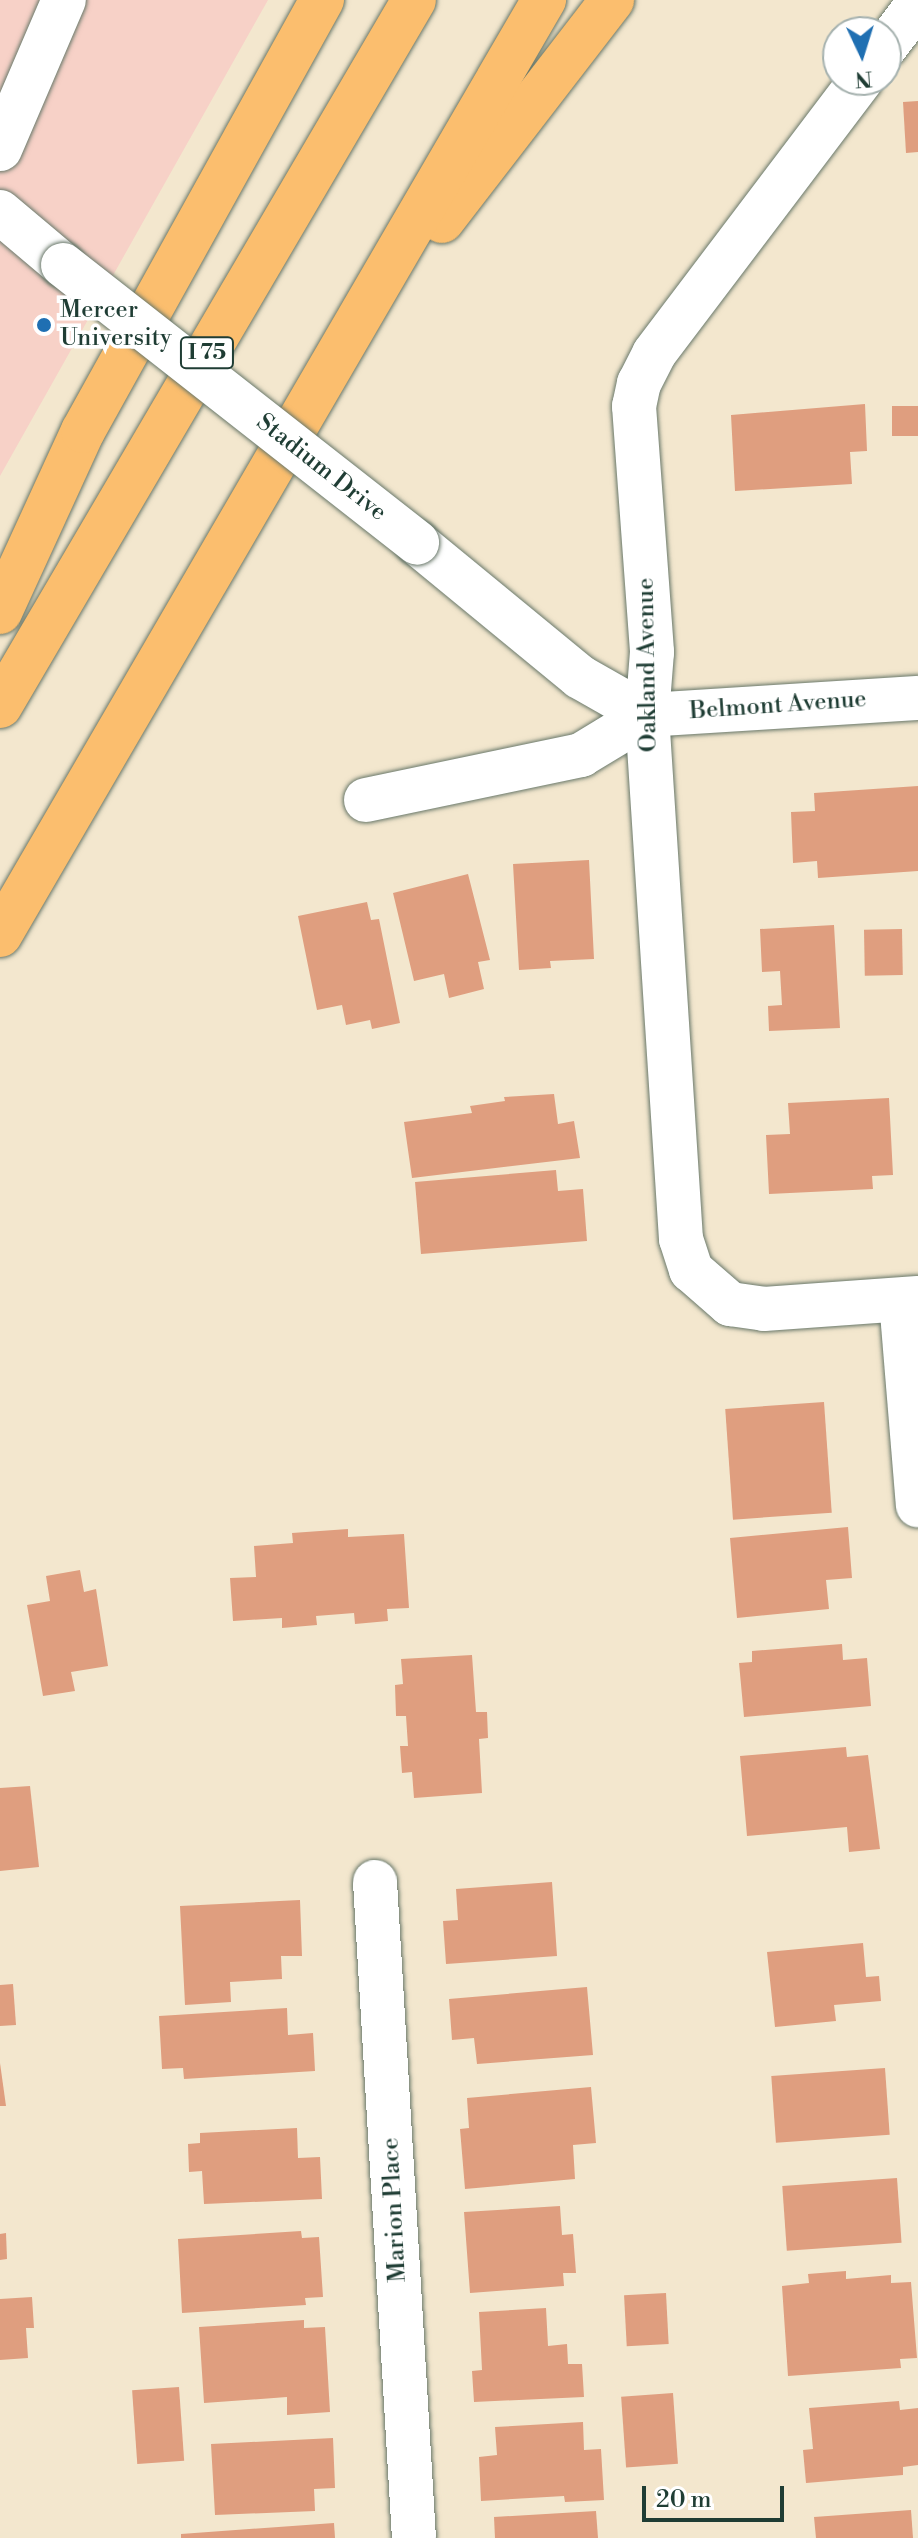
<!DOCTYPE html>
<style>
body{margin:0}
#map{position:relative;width:918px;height:2538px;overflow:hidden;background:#f3e7ce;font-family:"Libre Bodoni",serif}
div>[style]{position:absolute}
.built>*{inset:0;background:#f7d1c7}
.building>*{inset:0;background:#df9e7f;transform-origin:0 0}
.roads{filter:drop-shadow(0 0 2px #69786a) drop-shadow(0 0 2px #69786a)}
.minor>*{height:44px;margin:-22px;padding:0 22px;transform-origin:22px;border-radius:22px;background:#fff}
.highway>*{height:44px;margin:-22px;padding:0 22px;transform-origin:22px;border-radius:22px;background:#fbbe6e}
.bridges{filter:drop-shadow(0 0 2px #69786a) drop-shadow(0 0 2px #69786a)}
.minor-bridge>*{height:44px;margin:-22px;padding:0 22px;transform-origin:22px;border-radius:22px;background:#fff}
.dots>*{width:22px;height:22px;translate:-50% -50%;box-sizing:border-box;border:4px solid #fff;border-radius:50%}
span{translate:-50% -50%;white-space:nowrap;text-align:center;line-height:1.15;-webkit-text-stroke:7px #fff;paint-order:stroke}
.shield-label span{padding:2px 6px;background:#fff;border:2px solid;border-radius:6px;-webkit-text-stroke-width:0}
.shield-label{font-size:22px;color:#1f3d34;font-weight:700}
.poi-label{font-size:24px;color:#1f3d34}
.left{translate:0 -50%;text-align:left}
.street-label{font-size:24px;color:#1f3d34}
.north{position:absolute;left:822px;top:16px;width:80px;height:80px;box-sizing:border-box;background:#fff;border:2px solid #a5b1ae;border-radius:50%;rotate:176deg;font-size:22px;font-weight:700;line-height:32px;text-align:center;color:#1f3d34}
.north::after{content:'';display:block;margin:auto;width:28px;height:36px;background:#1f6fb2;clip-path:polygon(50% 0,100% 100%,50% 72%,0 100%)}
.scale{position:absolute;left:642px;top:2486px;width:142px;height:36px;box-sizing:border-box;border:4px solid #1f3d34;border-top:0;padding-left:10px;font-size:24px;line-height:28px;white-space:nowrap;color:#1f3d34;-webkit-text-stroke:6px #fff;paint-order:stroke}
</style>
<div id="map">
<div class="built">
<i style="clip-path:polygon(0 0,268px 0,0 476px)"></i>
</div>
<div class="building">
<i style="clip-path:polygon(918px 101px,918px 152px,906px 153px,903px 102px)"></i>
<i style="clip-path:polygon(865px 404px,867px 451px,850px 452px,852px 484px,735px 491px,731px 415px)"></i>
<i style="left:892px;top:406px;width:26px;height:30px"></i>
<i style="clip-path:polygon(918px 786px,918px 871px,818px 878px,817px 861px,793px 863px,791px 812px,815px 811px,814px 793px)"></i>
<i style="clip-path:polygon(589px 860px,594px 959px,550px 961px,551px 968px,519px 970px,513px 864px)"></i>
<i style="clip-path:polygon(468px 874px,490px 960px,478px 962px,484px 989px,449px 998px,444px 974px,414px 981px,393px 893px)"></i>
<i style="clip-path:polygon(367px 902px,371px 920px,379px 919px,400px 1023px,372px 1029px,370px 1020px,346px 1025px,342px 1005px,317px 1010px,298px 916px)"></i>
<i style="clip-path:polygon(834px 925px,840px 1028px,769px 1031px,768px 1006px,782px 1005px,780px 971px,762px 972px,760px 929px)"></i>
<i style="left:902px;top:929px;width:46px;height:38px;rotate:89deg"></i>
<i style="clip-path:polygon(554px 1094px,558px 1124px,574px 1121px,580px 1158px,412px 1178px,404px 1122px,472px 1113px,470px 1106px,505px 1101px,504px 1097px)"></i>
<i style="clip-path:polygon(889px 1098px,893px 1175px,872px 1176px,873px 1189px,769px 1194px,766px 1135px,790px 1134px,788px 1103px)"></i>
<i style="clip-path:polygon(556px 1170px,558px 1191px,583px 1189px,587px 1241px,421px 1254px,415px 1182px)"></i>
<i style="left:824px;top:1402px;width:111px;height:99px;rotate:86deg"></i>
<i style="clip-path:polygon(848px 1527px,852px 1578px,826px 1580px,829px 1609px,737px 1618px,730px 1538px)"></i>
<i style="clip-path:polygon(348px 1529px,348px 1537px,404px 1534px,409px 1608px,387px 1609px,388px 1621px,355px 1624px,354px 1613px,316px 1616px,317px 1625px,282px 1628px,282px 1618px,233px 1621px,230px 1578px,256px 1577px,254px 1546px,293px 1543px,292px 1533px)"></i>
<i style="clip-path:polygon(80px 1570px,84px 1592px,96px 1589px,108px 1666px,71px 1672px,75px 1691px,43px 1696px,27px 1605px,50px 1601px,46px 1576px)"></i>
<i style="clip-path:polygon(842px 1644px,843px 1660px,867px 1658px,871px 1706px,744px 1717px,739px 1663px,752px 1662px,752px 1651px)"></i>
<i style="clip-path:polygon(472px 1655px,476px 1712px,487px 1712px,488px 1738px,479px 1739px,482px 1793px,414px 1798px,412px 1772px,402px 1773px,400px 1746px,408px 1746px,406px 1716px,396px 1716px,395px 1685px,403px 1684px,401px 1659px)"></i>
<i style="clip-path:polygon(846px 1747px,847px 1757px,868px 1755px,880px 1849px,849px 1852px,847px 1827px,747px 1836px,740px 1756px)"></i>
<i style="clip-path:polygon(30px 1786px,39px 1867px,0 1871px,0 1788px)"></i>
<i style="clip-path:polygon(552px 1882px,557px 1956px,446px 1964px,443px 1921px,458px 1920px,456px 1889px)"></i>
<i style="clip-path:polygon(300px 1900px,302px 1956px,281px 1956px,282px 1979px,230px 1982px,231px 2002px,185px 2005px,180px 1906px)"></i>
<i style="clip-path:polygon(863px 1943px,866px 1977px,879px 1976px,881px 2001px,834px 2005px,836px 2021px,775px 2027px,767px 1952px)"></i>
<i style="clip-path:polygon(13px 1984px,16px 2025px,0 2026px,0 1985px)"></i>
<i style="clip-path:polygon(587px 1987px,593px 2055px,477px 2064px,474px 2038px,452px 2040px,449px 1999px)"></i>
<i style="clip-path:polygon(287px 2008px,288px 2035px,313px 2033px,315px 2071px,184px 2079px,183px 2068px,162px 2069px,159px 2016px)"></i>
<i style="clip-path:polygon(0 2063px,6px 2106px,0 2106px)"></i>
<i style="left:885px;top:2068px;width:67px;height:114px;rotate:86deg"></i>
<i style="clip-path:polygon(591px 2087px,596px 2143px,573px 2145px,575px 2179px,465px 2189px,460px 2129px,469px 2128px,467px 2098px)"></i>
<i style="clip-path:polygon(297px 2128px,298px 2158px,320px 2157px,322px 2199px,204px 2204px,202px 2171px,189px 2172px,188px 2144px,200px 2143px,200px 2133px)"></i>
<i style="left:897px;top:2178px;width:65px;height:115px;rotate:86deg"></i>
<i style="clip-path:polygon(560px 2206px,562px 2235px,573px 2234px,576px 2273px,563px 2273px,564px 2286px,470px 2293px,464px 2212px)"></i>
<i style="clip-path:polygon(301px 2231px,302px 2238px,319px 2237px,323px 2297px,305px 2298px,306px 2305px,182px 2313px,178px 2239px)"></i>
<i style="clip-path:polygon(6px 2233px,7px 2259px,0 2260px,0 2234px)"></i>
<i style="clip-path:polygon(846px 2271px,846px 2279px,891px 2275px,891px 2283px,911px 2282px,917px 2358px,900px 2359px,901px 2368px,788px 2376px,782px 2286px,809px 2283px,808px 2274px)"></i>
<i style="left:666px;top:2293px;width:51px;height:42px;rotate:87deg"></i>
<i style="clip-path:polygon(32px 2297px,34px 2328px,26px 2328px,28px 2358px,0 2360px,0 2299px)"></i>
<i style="clip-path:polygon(546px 2308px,548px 2346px,567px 2344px,568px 2364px,582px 2364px,584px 2397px,474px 2402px,472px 2371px,482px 2370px,479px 2312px)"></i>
<i style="clip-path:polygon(304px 2320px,304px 2328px,325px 2327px,330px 2412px,287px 2415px,287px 2397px,204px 2403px,199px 2327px)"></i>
<i style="left:179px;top:2387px;width:74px;height:47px;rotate:86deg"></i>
<i style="left:673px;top:2393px;width:71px;height:52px;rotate:86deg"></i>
<i style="clip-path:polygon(899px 2401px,900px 2410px,918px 2408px,918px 2465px,903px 2467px,903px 2475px,806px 2483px,803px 2450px,813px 2449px,809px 2408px)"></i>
<i style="clip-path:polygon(583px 2422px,584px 2450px,601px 2449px,604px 2500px,565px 2502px,564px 2496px,481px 2501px,479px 2457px,497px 2455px,495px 2427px)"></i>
<i style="clip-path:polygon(333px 2438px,335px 2488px,314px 2489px,315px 2511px,215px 2515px,211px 2444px)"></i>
<i style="clip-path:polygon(911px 2510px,913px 2538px,816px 2538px,814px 2517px)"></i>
<i style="clip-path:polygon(596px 2511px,598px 2538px,495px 2538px,494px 2517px)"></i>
<i style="clip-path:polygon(334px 2523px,335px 2538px,181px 2538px,181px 2534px)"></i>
</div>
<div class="roads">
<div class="minor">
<i style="left:886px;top:46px;width:53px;rotate:-52.7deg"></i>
<i style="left:861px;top:80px;width:343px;rotate:127.1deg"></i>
<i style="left:654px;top:354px;width:33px;rotate:117deg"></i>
<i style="left:639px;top:383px;width:24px;rotate:102deg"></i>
<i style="left:634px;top:406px;width:247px;rotate:85.8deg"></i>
<i style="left:652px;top:652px;width:63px;rotate:94.5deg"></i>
<i style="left:647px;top:715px;width:525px;rotate:86.29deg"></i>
<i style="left:681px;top:1239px;width:33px;rotate:72deg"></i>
<i style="left:691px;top:1270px;width:52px;rotate:41.1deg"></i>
<i style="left:730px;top:1304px;width:34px;rotate:8deg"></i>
<i style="left:764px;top:1309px;width:154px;rotate:-4.1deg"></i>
<i style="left:0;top:149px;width:162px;rotate:-66.8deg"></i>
<i style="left:0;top:212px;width:82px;rotate:40.1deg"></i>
<i style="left:417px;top:543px;width:211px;rotate:39.4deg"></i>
<i style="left:580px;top:677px;width:77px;rotate:29.6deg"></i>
<i style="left:366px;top:800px;width:220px;rotate:-11.8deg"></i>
<i style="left:581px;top:755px;width:77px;rotate:-31.2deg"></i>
<i style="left:647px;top:715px;width:272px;rotate:-3.6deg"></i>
<i style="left:901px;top:1300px;width:206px;rotate:85.3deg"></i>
<i style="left:375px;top:1882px;width:657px;rotate:86.6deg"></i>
</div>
<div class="highway">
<i style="left:442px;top:221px;width:279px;rotate:-52.4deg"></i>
<i style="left:0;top:612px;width:199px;rotate:-65.4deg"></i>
<i style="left:83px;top:431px;width:493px;rotate:-61deg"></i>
<i style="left:0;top:706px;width:818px;rotate:-59.61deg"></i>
<i style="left:0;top:935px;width:1082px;rotate:-59.81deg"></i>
</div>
</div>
<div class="bridges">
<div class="minor-bridge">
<i style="left:63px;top:265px;width:450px;rotate:38.1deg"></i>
</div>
</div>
<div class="dots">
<i style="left:44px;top:325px;background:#1f6fb2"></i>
</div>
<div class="shield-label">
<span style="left:207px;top:353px">I 75</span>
</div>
<div class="poi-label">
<span class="left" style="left:60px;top:325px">Mercer<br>University</span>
</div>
<div class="street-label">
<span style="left:321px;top:468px;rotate:38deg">Stadium Drive</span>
<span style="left:648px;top:665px;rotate:-91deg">Oakland Avenue</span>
<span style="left:778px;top:706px;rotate:-4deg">Belmont Avenue</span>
<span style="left:395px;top:2210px;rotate:-93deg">Marion Place</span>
</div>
<div class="north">N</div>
<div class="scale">20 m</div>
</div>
